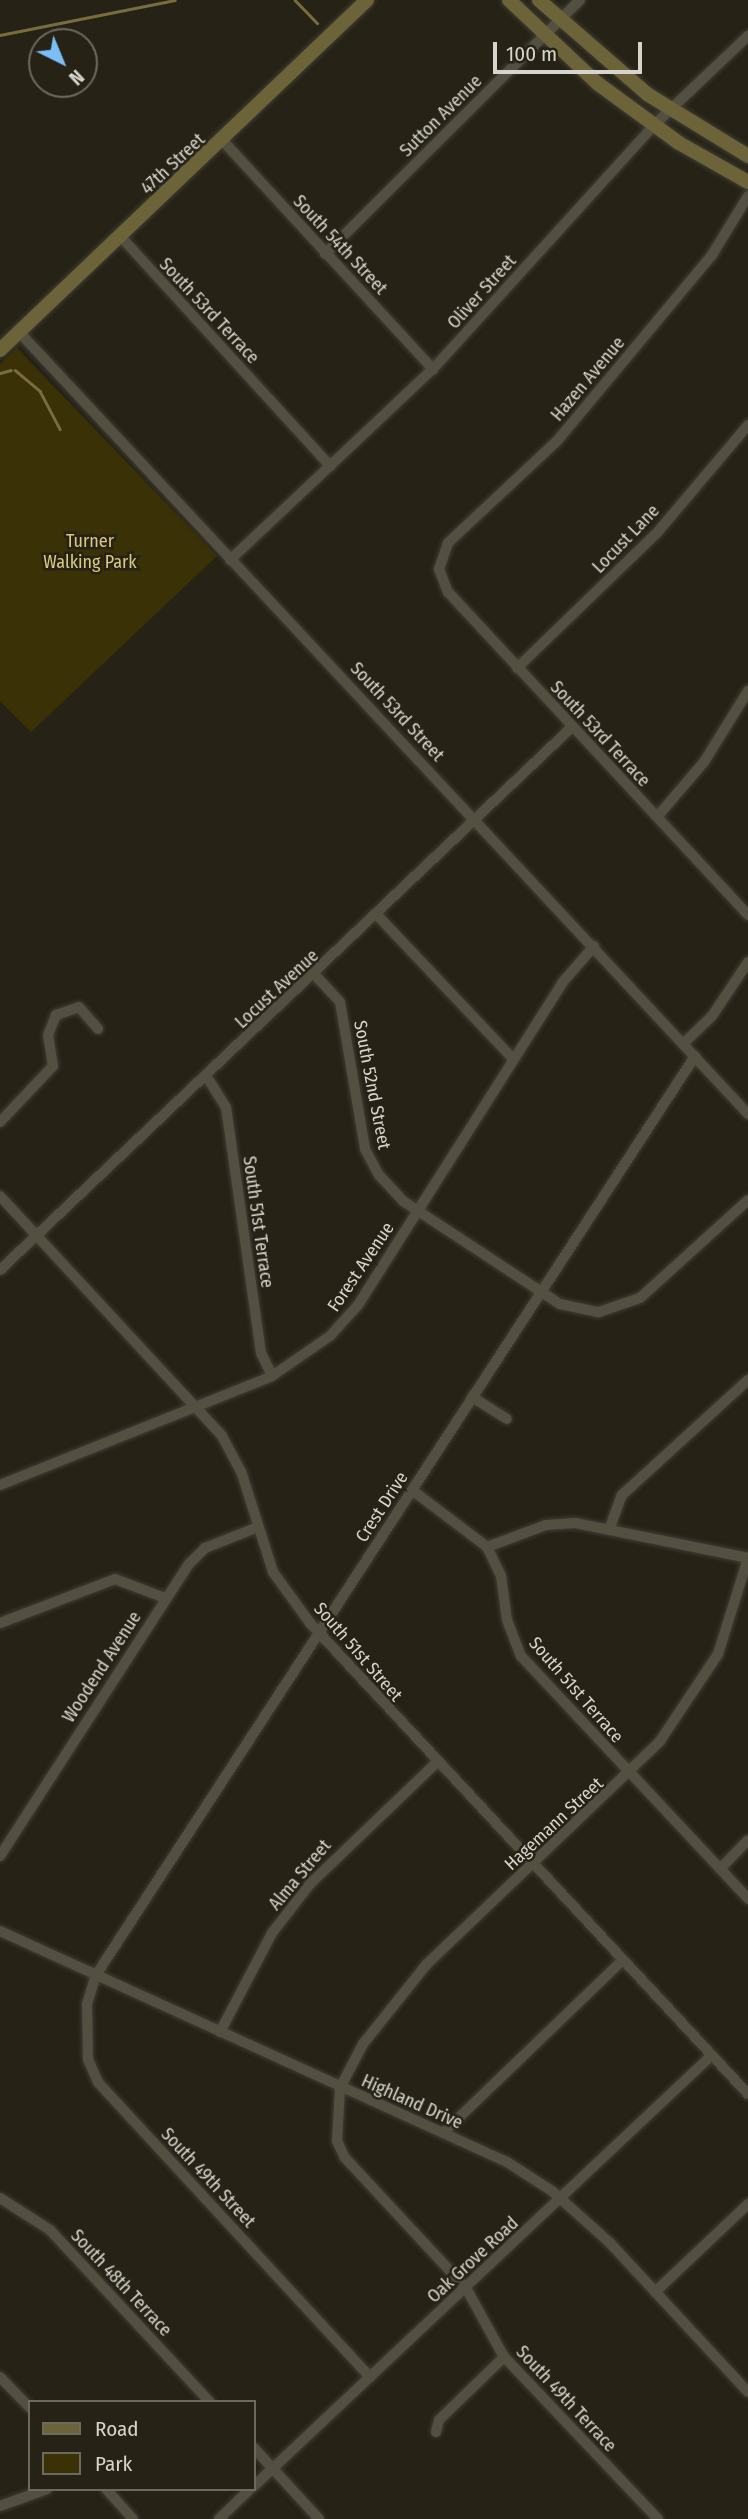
<!DOCTYPE html>
<style>
body{margin:0}
#map{position:relative;width:748px;height:2519px;overflow:hidden;background:#262216;font-family:"Fira Sans Condensed",sans-serif}
div>[style]{position:absolute}
.green>*{inset:0;background:#3b3106}
.stream>*{height:2.5px;margin:-1.25px;padding:0 1.25px;transform-origin:1.25px;border-radius:1.25px;background:#796d40}
.roads{filter:drop-shadow(0 0 2px #3f3c33) drop-shadow(0 0 2px #3f3c33)}
.street>*{height:10px;margin:-5px;padding:0 5px;transform-origin:5px;border-radius:5px;background:#535042}
.secondary>*{height:14px;margin:-7px;padding:0 7px;transform-origin:7px;border-radius:7px;background:#6c6338}
span{translate:-50% -50%;white-space:nowrap;text-align:center;line-height:1.15;-webkit-text-stroke:5px #262216;paint-order:stroke}
.street-label{font-size:18px;color:#d6d4cc}
.park-label{font-size:18px;color:#dcc97f}
.legend{position:absolute;left:28px;top:2400px;width:228px;height:91px;box-sizing:border-box;background:#262216;border:2px solid #6c695f;margin:0;padding:9px 12px;list-style:none;font-size:21px;color:#d6d4cc}
.legend li{display:flex;align-items:center;gap:14px;height:35px}
.legend b{width:35px;border:2px solid #6c695f}
.north{position:absolute;left:28px;top:28px;width:70px;height:70px;box-sizing:border-box;background:#262216;border:2px solid #6c695f;border-radius:50%;rotate:137deg;font-size:19px;font-weight:700;line-height:28px;text-align:center;color:#d6d4cc}
.north::after{content:'';display:block;margin:auto;width:24px;height:32px;background:#7abff8;clip-path:polygon(50% 0,100% 100%,50% 72%,0 100%)}
.scale{position:absolute;left:493px;top:42px;width:149px;height:32px;box-sizing:border-box;border:4px solid #d6d4cc;border-top:0;padding-left:9px;font-size:21px;line-height:24px;white-space:nowrap;color:#d6d4cc;-webkit-text-stroke:5px #262216;paint-order:stroke}
</style>
<div id="map">
<div class="green">
<i style="clip-path:polygon(17px 348px,217px 556px,31px 732px,0 701px,0 364px)"></i>
</div>
<div class="stream">
<i style="left:295px;top:0;width:32px;rotate:46deg"></i>
<i style="left:0;top:35px;width:178px;rotate:-11.3deg"></i>
<i style="left:15px;top:370px;width:33px;rotate:40deg"></i>
<i style="left:40px;top:391px;width:43px;rotate:62.2deg"></i>
<i style="left:0;top:373px;width:11px;rotate:-15deg"></i>
</div>
<div class="roads">
<div class="street">
<i style="left:224px;top:142px;width:309px;rotate:47.4deg"></i>
<i style="left:748px;top:196px;width:69px;rotate:121.4deg"></i>
<i style="left:712px;top:255px;width:241px;rotate:129.8deg"></i>
<i style="left:558px;top:440px;width:151px;rotate:136.9deg"></i>
<i style="left:448px;top:543px;width:28px;rotate:109deg"></i>
<i style="left:439px;top:569px;width:25px;rotate:69deg"></i>
<i style="left:448px;top:592px;width:441px;rotate:47.1deg"></i>
<i style="left:122px;top:238px;width:309px;rotate:47.6deg"></i>
<i style="left:325px;top:254px;width:360px;rotate:-44.9deg"></i>
<i style="left:20px;top:333px;width:1068px;rotate:47.01deg"></i>
<i style="left:230px;top:560px;width:279px;rotate:-43.3deg"></i>
<i style="left:433px;top:369px;width:328px;rotate:-47.8deg"></i>
<i style="left:653px;top:126px;width:131px;rotate:-43.5deg"></i>
<i style="left:517px;top:668px;width:193px;rotate:-44deg"></i>
<i style="left:656px;top:534px;width:143px;rotate:-49.8deg"></i>
<i style="left:657px;top:817px;width:72px;rotate:-49.5deg"></i>
<i style="left:704px;top:762px;width:84px;rotate:-58.2deg"></i>
<i style="left:378px;top:916px;width:197px;rotate:46.6deg"></i>
<i style="left:315px;top:975px;width:37px;rotate:47deg"></i>
<i style="left:340px;top:1002px;width:149px;rotate:80.3deg"></i>
<i style="left:365px;top:1149px;width:30px;rotate:62deg"></i>
<i style="left:379px;top:1175px;width:35px;rotate:47deg"></i>
<i style="left:403px;top:1201px;width:188px;rotate:33.3deg"></i>
<i style="left:560px;top:1304px;width:40px;rotate:12deg"></i>
<i style="left:599px;top:1312px;width:43px;rotate:-18.9deg"></i>
<i style="left:640px;top:1298px;width:146px;rotate:-42.2deg"></i>
<i style="left:684px;top:1043px;width:39px;rotate:-44deg"></i>
<i style="left:712px;top:1016px;width:65px;rotate:-56.3deg"></i>
<i style="left:207px;top:1077px;width:36px;rotate:58deg"></i>
<i style="left:226px;top:1107px;width:248px;rotate:81.9deg"></i>
<i style="left:261px;top:1353px;width:25px;rotate:64deg"></i>
<i style="left:0;top:1122px;width:77px;rotate:-46.6deg"></i>
<i style="left:53px;top:1066px;width:31px;rotate:-99deg"></i>
<i style="left:48px;top:1035px;width:22px;rotate:-68deg"></i>
<i style="left:56px;top:1015px;width:24px;rotate:-19deg"></i>
<i style="left:79px;top:1007px;width:29px;rotate:49deg"></i>
<i style="left:0;top:1196px;width:327px;rotate:47.2deg"></i>
<i style="left:222px;top:1436px;width:40px;rotate:62deg"></i>
<i style="left:241px;top:1471px;width:106px;rotate:72.4deg"></i>
<i style="left:273px;top:1572px;width:63px;rotate:54deg"></i>
<i style="left:310px;top:1623px;width:643px;rotate:47.08deg"></i>
<i style="left:0;top:1270px;width:789px;rotate:-43.51deg"></i>
<i style="left:472px;top:1397px;width:41px;rotate:32.2deg"></i>
<i style="left:0;top:1485px;width:293px;rotate:-21.8deg"></i>
<i style="left:272px;top:1376px;width:70px;rotate:-34.6deg"></i>
<i style="left:330px;top:1336px;width:42px;rotate:-47.9deg"></i>
<i style="left:358px;top:1305px;width:381px;rotate:-57.6deg"></i>
<i style="left:562px;top:983px;width:49px;rotate:-49.1deg"></i>
<i style="left:412px;top:1490px;width:94px;rotate:37.2deg"></i>
<i style="left:487px;top:1547px;width:32px;rotate:64deg"></i>
<i style="left:501px;top:1576px;width:44px;rotate:82.2deg"></i>
<i style="left:507px;top:1620px;width:39px;rotate:69deg"></i>
<i style="left:521px;top:1656px;width:333px;rotate:46.9deg"></i>
<i style="left:609px;top:1530px;width:37px;rotate:-70deg"></i>
<i style="left:622px;top:1495px;width:171px;rotate:-42.4deg"></i>
<i style="left:487px;top:1547px;width:63px;rotate:-20.4deg"></i>
<i style="left:546px;top:1525px;width:29px;rotate:-4deg"></i>
<i style="left:575px;top:1523px;width:177px;rotate:11.4deg"></i>
<i style="left:0;top:1623px;width:123px;rotate:-20.9deg"></i>
<i style="left:115px;top:1579px;width:53px;rotate:20.8deg"></i>
<i style="left:0;top:1856px;width:348px;rotate:-57.1deg"></i>
<i style="left:189px;top:1564px;width:23px;rotate:-45deg"></i>
<i style="left:205px;top:1548px;width:57px;rotate:-21.6deg"></i>
<i style="left:720px;top:1869px;width:40px;rotate:-46deg"></i>
<i style="left:0;top:1931px;width:557px;rotate:24.5deg"></i>
<i style="left:507px;top:2162px;width:54px;rotate:32.8deg"></i>
<i style="left:552px;top:2191px;width:78px;rotate:41.9deg"></i>
<i style="left:610px;top:2243px;width:203px;rotate:47.2deg"></i>
<i style="left:220px;top:2032px;width:112px;rotate:-62.3deg"></i>
<i style="left:272px;top:1933px;width:62px;rotate:-52.2deg"></i>
<i style="left:310px;top:1884px;width:175px;rotate:-43.8deg"></i>
<i style="left:444px;top:2132px;width:247px;rotate:-43.9deg"></i>
<i style="left:0;top:2198px;width:59px;rotate:32.6deg"></i>
<i style="left:50px;top:2230px;width:235px;rotate:47.1deg"></i>
<i style="left:655px;top:2292px;width:128px;rotate:-43.4deg"></i>
<i style="left:0;top:2377px;width:43px;rotate:45.9deg"></i>
<i style="left:370px;top:2377px;width:401px;rotate:-132.7deg"></i>
<i style="left:98px;top:2082px;width:24px;rotate:-114deg"></i>
<i style="left:88px;top:2060px;width:56px;rotate:-91deg"></i>
<i style="left:87px;top:2004px;width:30px;rotate:-73deg"></i>
<i style="left:96px;top:1975px;width:1097px;rotate:-56.9deg"></i>
<i style="left:436px;top:2432px;width:12px;rotate:-76deg"></i>
<i style="left:439px;top:2420px;width:91px;rotate:-44.1deg"></i>
<i style="left:254px;top:2448px;width:96px;rotate:47.5deg"></i>
<i style="left:254px;top:2486px;width:629px;rotate:-43.26deg"></i>
<i style="left:106px;top:2489px;width:40px;rotate:48deg"></i>
<i style="left:0;top:2506px;width:50px;rotate:-19.9deg"></i>
<i style="left:219px;top:2519px;width:43px;rotate:-44.1deg"></i>
<i style="left:658px;top:2519px;width:224px;rotate:-133.5deg"></i>
<i style="left:504px;top:2357px;width:79px;rotate:-118.8deg"></i>
<i style="left:466px;top:2288px;width:178px;rotate:-132.9deg"></i>
<i style="left:345px;top:2158px;width:19px;rotate:-115deg"></i>
<i style="left:337px;top:2141px;width:53px;rotate:-86.8deg"></i>
<i style="left:340px;top:2088px;width:50px;rotate:-62.4deg"></i>
<i style="left:363px;top:2044px;width:101px;rotate:-51.4deg"></i>
<i style="left:426px;top:1965px;width:324px;rotate:-43.7deg"></i>
<i style="left:660px;top:1741px;width:105px;rotate:-56.3deg"></i>
<i style="left:718px;top:1654px;width:101px;rotate:-72.6deg"></i>
</div>
<div class="secondary">
<i style="left:509px;top:0;width:121px;rotate:43.3deg"></i>
<i style="left:597px;top:83px;width:102px;rotate:36.2deg"></i>
<i style="left:679px;top:143px;width:79px;rotate:29.5deg"></i>
<i style="left:539px;top:0;width:143px;rotate:41deg"></i>
<i style="left:647px;top:94px;width:119px;rotate:31.5deg"></i>
<i style="left:0;top:350px;width:507px;rotate:-43.64deg"></i>
</div>
</div>
<div class="street-label">
<span style="left:441px;top:116px;rotate:-45deg">Sutton Avenue</span>
<span style="left:173px;top:164px;rotate:-43deg">47th Street</span>
<span style="left:340px;top:245px;rotate:47deg">South 54th Street</span>
<span style="left:482px;top:292px;rotate:-48deg">Oliver Street</span>
<span style="left:209px;top:311px;rotate:47deg">South 53rd Terrace</span>
<span style="left:588px;top:379px;rotate:-50deg">Hazen Avenue</span>
<span style="left:626px;top:539px;rotate:-46deg">Locust Lane</span>
<span style="left:397px;top:712px;rotate:47deg">South 53rd Street</span>
<span style="left:600px;top:734px;rotate:47deg">South 53rd Terrace</span>
<span style="left:277px;top:989px;rotate:-43deg">Locust Avenue</span>
<span style="left:372px;top:1085px;rotate:79deg">South 52nd Street</span>
<span style="left:258px;top:1222px;rotate:82deg">South 51st Terrace</span>
<span style="left:361px;top:1267px;rotate:-56deg">Forest Avenue</span>
<span style="left:382px;top:1507px;rotate:-57deg">Crest Drive</span>
<span style="left:358px;top:1652px;rotate:49deg">South 51st Street</span>
<span style="left:102px;top:1667px;rotate:-57deg">Woodend Avenue</span>
<span style="left:576px;top:1690px;rotate:49deg">South 51st Terrace</span>
<span style="left:554px;top:1824px;rotate:-43deg">Hagemann Street</span>
<span style="left:300px;top:1875px;rotate:-50deg">Alma Street</span>
<span style="left:412px;top:2102px;rotate:24deg">Highland Drive</span>
<span style="left:208px;top:2178px;rotate:47deg">South 49th Street</span>
<span style="left:473px;top:2260px;rotate:-43deg">Oak Grove Road</span>
<span style="left:121px;top:2283px;rotate:47deg">South 48th Terrace</span>
<span style="left:566px;top:2399px;rotate:47deg">South 49th Terrace</span>
</div>
<div class="park-label">
<span style="left:90px;top:552px">Turner<br>Walking Park</span>
</div>
<ul class="legend">
<li><b style="height:9px;background:#6c6338"></b>Road</li>
<li><b style="height:19px;background:#3b3106"></b>Park</li>
</ul>
<div class="north">N</div>
<div class="scale">100 m</div>
</div>
